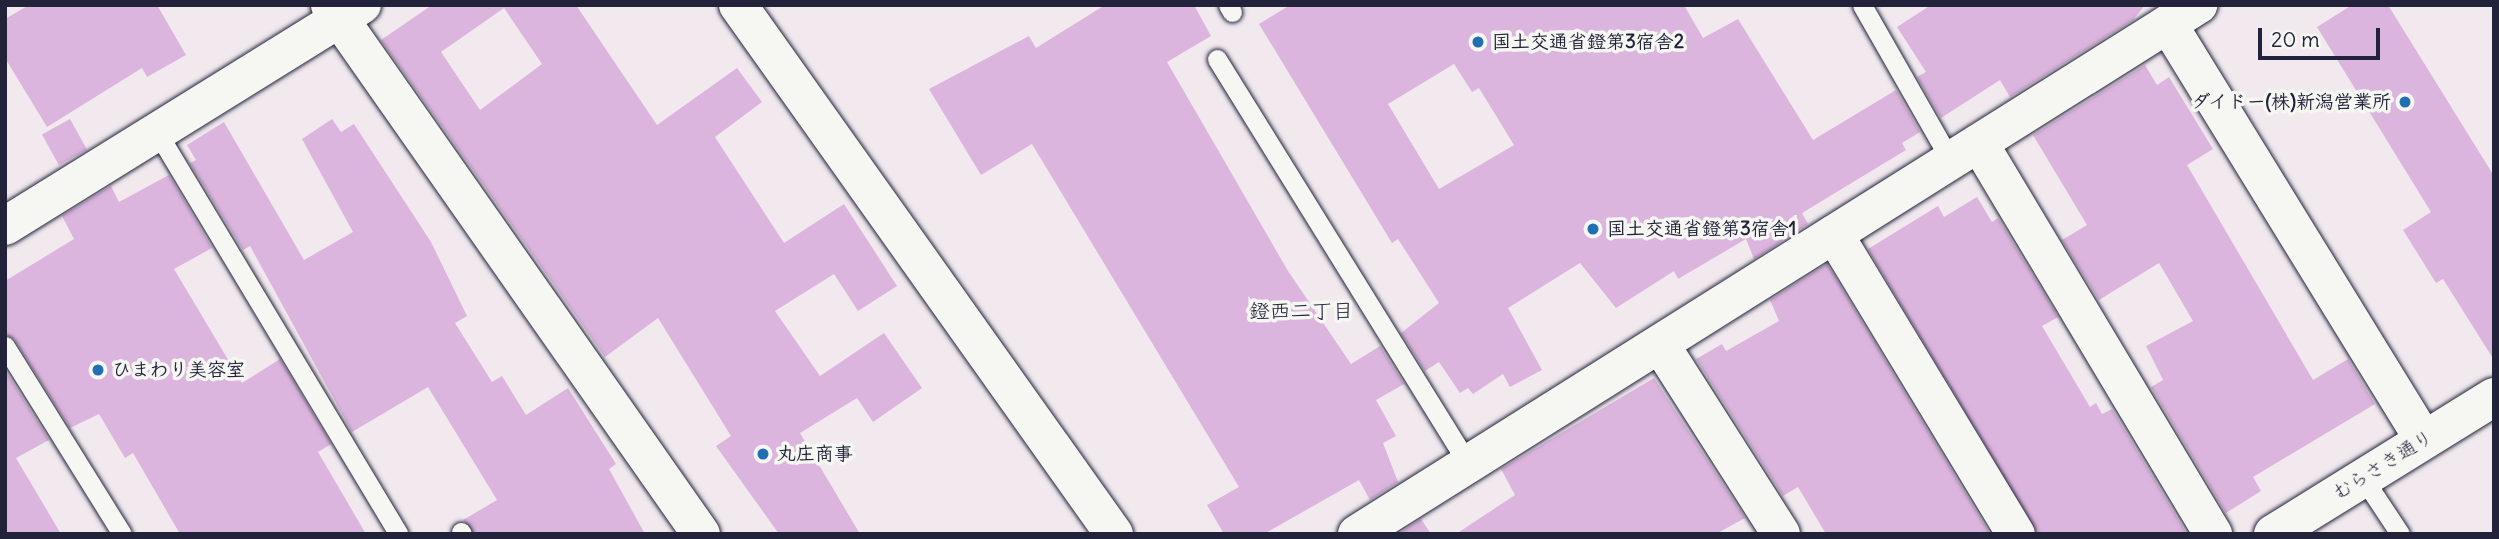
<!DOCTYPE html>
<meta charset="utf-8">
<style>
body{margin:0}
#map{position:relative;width:2499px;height:539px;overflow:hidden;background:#f1e9ee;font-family:Delius,"Klee One",sans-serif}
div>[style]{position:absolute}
.building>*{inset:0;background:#dcb5de;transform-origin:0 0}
.roads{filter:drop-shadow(0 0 2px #22223b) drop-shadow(0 0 2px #22223b)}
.service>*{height:19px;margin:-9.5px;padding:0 9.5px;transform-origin:9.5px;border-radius:9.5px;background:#f6f6f2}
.minor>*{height:38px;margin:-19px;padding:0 19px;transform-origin:19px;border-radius:19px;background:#f6f6f2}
.tertiary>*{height:38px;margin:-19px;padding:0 19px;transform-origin:19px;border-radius:19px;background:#f6f6f2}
.dots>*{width:19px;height:19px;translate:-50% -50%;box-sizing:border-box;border:4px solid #f6f6f2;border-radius:50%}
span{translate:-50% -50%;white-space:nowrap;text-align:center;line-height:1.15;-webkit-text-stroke:7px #f6f6f2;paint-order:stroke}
.poi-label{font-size:19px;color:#22223b;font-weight:700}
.left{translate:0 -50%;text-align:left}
.right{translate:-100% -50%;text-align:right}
.street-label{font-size:19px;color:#22223b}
.neighbourhood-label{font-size:21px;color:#22223b}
.frame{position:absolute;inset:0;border:7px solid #22223b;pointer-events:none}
.scale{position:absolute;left:2258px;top:28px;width:122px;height:32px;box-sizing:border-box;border:4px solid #22223b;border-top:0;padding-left:9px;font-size:21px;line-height:24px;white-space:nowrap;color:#22223b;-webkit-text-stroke:5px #f6f6f2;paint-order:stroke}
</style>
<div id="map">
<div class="building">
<i style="clip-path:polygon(29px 5px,157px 5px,186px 55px,147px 77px,142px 68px,47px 127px,5px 58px,5px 19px)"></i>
<i style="clip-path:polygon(evenodd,432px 5px,576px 5px,657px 125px,737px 68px,762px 102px,715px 137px,784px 243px,844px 204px,897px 286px,858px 311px,834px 274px,775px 311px,820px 376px,884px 333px,922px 388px,873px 422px,857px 398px,800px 433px,860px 534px,779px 534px,716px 446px,731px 436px,658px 318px,605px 357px,381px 40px,432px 5px,504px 8px,542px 64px,480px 110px,441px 52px,504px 8px)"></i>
<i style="clip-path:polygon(1105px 5px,1194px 5px,1211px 36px,1167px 62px,1288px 271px,1351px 364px,1380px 346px,1404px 384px,1376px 400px,1396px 436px,1383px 443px,1398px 482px,1370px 500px,1359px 480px,1264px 534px,1224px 534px,1207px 505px,1239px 487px,1032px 144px,981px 175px,929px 89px,1029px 36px,1036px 48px)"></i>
<i style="clip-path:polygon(evenodd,1290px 5px,1684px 5px,1703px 38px,1738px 19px,1813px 140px,1896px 90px,1920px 132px,1902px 143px,1906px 150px,1802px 213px,1808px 224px,1754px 259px,1746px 239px,1678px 279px,1674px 271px,1616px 308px,1580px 263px,1508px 308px,1542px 370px,1510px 387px,1503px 374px,1473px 394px,1468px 388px,1460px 393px,1439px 362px,1425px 371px,1401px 333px,1439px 303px,1398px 239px,1392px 243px,1259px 24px,1290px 5px,1454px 64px,1472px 92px,1479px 88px,1514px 145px,1439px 189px,1388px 104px,1454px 64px)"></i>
<i style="clip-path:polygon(1931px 5px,2145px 5px,2133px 20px,2010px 97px,2000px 80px,1941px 118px,1917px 77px,1926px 72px,1897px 27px)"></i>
<i style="clip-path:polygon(2352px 5px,2388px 5px,2494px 176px,2494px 360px,2443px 279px,2436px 283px,2403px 230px,2431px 212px,2317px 27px)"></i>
<i style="clip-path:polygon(2145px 65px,2157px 85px,2169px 77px,2213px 149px,2187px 165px,2313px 380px,2348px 359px,2375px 404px,2253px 477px,2261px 491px,2226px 513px,2151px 387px,2163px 380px,2146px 346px,2193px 321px,2159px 263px,2099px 300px,2062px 240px,2087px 225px,2033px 135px)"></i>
<i style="left:70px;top:119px;width:35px;height:32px;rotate:61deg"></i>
<i style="clip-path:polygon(332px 119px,341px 132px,354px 124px,431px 242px,467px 316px,455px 323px,492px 382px,502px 376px,526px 415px,568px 388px,616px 464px,609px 469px,645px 534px,474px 534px,463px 520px,497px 500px,428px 387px,352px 432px,250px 246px,243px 250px,190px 163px,196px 160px,187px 145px,224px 122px,304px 260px,353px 232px,302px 139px)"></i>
<i style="clip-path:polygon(169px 175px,212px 248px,174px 269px,242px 383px,280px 359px,331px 444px,318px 452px,366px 534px,180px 534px,133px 453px,125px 458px,99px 414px,70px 428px,15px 340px,5px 334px,5px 281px,74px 239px,62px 216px,111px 186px,119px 202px)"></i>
<i style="clip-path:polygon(1977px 197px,1992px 222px,1998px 218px,2058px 317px,2042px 326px,2090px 407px,2096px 403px,2102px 414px,2112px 409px,2187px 534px,2038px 534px,1868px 249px,1938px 206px,1944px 217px)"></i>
<i style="clip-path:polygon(1827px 264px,1990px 534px,1826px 534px,1798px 487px,1783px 496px,1696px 359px,1722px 344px,1726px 351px,1779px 321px,1770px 300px)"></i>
<i style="clip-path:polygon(5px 370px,49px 440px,16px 458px,61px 534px,5px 534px)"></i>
<i style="clip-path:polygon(1654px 378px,1745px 518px,1716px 534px,1456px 534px,1515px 495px,1501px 469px)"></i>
<i style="clip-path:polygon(1421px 519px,1431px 534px,1398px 534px)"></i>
</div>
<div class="roads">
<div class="service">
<i style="left:1228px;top:5px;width:8px;rotate:60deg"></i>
<i style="left:1862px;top:5px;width:180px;rotate:60.3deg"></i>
<i style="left:1217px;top:59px;width:476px;rotate:58.2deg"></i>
<i style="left:157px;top:132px;width:469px;rotate:59deg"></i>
<i style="left:5px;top:346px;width:221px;rotate:58.1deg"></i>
<i style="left:2363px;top:478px;width:67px;rotate:56.5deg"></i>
<i style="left:461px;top:532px;width:2px;rotate:63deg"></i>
</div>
<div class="minor">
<i style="left:330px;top:5px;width:646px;rotate:54.96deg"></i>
<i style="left:738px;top:5px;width:649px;rotate:54.6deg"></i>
<i style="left:2168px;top:24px;width:488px;rotate:58.4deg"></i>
<i style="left:1979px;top:143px;width:456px;rotate:59.1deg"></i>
<i style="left:5px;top:226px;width:420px;rotate:-31.8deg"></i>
<i style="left:1834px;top:234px;width:351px;rotate:58.8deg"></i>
<i style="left:1660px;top:344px;width:225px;rotate:57.5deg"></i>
<i style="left:1357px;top:534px;width:994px;rotate:-32.17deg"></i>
</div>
<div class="tertiary">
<i style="left:2273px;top:534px;width:260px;rotate:-31.8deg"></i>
</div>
</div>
<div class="dots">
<i style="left:1478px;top:42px;background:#1f6fb2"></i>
<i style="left:2405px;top:102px;background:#1f6fb2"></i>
<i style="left:1593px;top:229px;background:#1f6fb2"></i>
<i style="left:98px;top:370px;background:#1f6fb2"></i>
<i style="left:763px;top:454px;background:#1f6fb2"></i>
</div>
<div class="poi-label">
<span class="left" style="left:1492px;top:42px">国土交通省鐙第3宿舎2</span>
<span class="right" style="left:2391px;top:102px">ダイドー(株)新潟営業所</span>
<span class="left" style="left:1607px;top:229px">国土交通省鐙第3宿舎1</span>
<span class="left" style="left:112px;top:370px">ひまわり美容室</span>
<span class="left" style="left:777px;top:454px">丸庄商事</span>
</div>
<div class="street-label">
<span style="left:2383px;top:465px;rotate:-32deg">むらさき通り</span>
</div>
<div class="neighbourhood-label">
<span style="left:1301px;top:311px">鐙西二丁目</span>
</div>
<div class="frame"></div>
<div class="scale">20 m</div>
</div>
